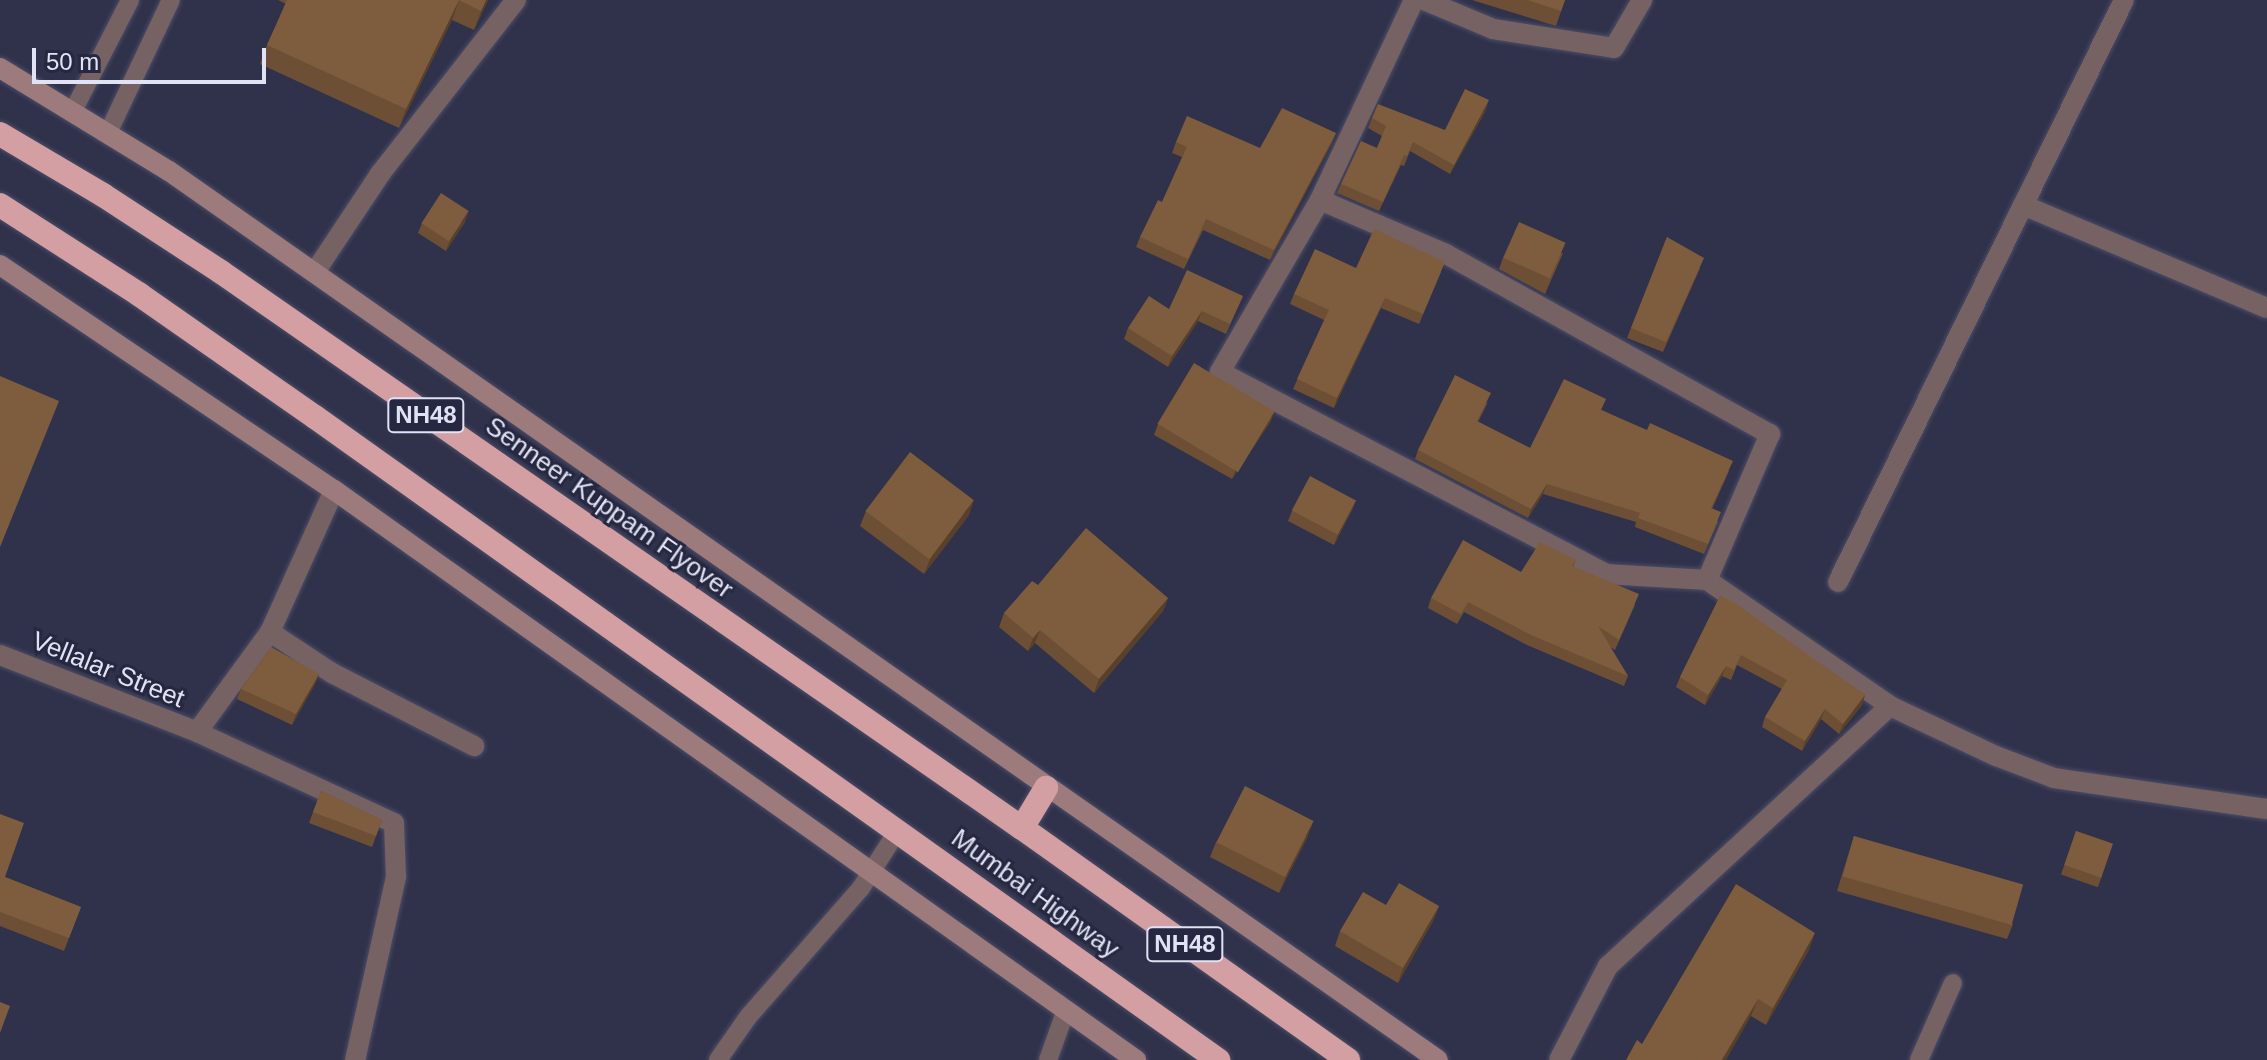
<!DOCTYPE html>
<style>
body{margin:0}
#map{position:relative;width:2267px;height:1060px;overflow:hidden;background:#30314b;font-family:Arial,sans-serif}
div>[style]{position:absolute}
.roads{filter:drop-shadow(0 0 2px #4c4d66) drop-shadow(0 0 2px #4c4d66)}
.lane>*{height:18px;margin:-9px;padding:0 9px;transform-origin:9px;border-radius:9px;background:#776263}
.street>*{height:20px;margin:-10px;padding:0 10px;transform-origin:10px;border-radius:10px;background:#776263}
.secondary>*{height:20px;margin:-10px;padding:0 10px;transform-origin:10px;border-radius:10px;background:#9d7b7d}
.highway>*{height:24px;margin:-12px;padding:0 12px;transform-origin:12px;border-radius:12px;background:#d39fa3}
.wall>*{inset:0;background:#6c4f35;transform-origin:0 0}
.shaded-wall>*{inset:0;background:#58402b}
.building>*{inset:0;background:#7e5c3e;transform-origin:0 0}
span{translate:-50% -50%;white-space:nowrap;text-align:center;line-height:1.15;-webkit-text-stroke:6px #262740;paint-order:stroke}
.shield-label span{padding:2px 6px;background:#262740;border:2px solid;border-radius:6px;-webkit-text-stroke-width:0}
.shield-label{font-size:24px;color:#e1e3f4;font-weight:700}
.street-label{font-size:26px;color:#e1e3f4}
.scale{position:absolute;left:32px;top:48px;width:234px;height:36px;box-sizing:border-box;border:4px solid #e1e3f4;border-top:0;padding-left:10px;font-size:24px;line-height:28px;white-space:nowrap;color:#e1e3f4;-webkit-text-stroke:6px #262740;paint-order:stroke}
</style>
<div id="map">
<div class="roads">
<div class="lane">
<i style="left:73px;top:111px;width:125px;rotate:-62.8deg"></i>
<i style="left:108px;top:133px;width:147px;rotate:-64.7deg"></i>
<i style="left:718px;top:1060px;width:52px;rotate:-55.1deg"></i>
<i style="left:748px;top:1017px;width:171px;rotate:-48.8deg"></i>
<i style="left:861px;top:888px;width:69px;rotate:-57.5deg"></i>
<i style="left:1048px;top:1060px;width:53px;rotate:-70.2deg"></i>
<i style="left:1919px;top:1060px;width:84px;rotate:-66.2deg"></i>
</div>
<div class="street">
<i style="left:1414px;top:0;width:221px;rotate:115.2deg"></i>
<i style="left:1320px;top:200px;width:137px;rotate:23.2deg"></i>
<i style="left:1446px;top:254px;width:371px;rotate:29.1deg"></i>
<i style="left:1770px;top:434px;width:159px;rotate:113.3deg"></i>
<i style="left:1707px;top:580px;width:222px;rotate:34.5deg"></i>
<i style="left:1890px;top:706px;width:384px;rotate:137.3deg"></i>
<i style="left:1608px;top:966px;width:106px;rotate:117.5deg"></i>
<i style="left:1424px;top:0;width:75px;rotate:22.8deg"></i>
<i style="left:1493px;top:29px;width:122px;rotate:8.9deg"></i>
<i style="left:1614px;top:48px;width:56px;rotate:-59.7deg"></i>
<i style="left:1320px;top:200px;width:199px;rotate:120.2deg"></i>
<i style="left:1220px;top:372px;width:436px;rotate:27.6deg"></i>
<i style="left:1606px;top:574px;width:101px;rotate:3.4deg"></i>
<i style="left:2023px;top:205px;width:265px;rotate:22.9deg"></i>
<i style="left:315px;top:272px;width:118px;rotate:-56.4deg"></i>
<i style="left:380px;top:174px;width:221px;rotate:-52deg"></i>
<i style="left:1838px;top:582px;width:648px;rotate:-63.83deg"></i>
<i style="left:270px;top:632px;width:74px;rotate:33.5deg"></i>
<i style="left:332px;top:673px;width:160px;rotate:27.2deg"></i>
<i style="left:0;top:655px;width:212px;rotate:21.3deg"></i>
<i style="left:197px;top:732px;width:217px;rotate:24.8deg"></i>
<i style="left:394px;top:823px;width:54px;rotate:87.9deg"></i>
<i style="left:396px;top:877px;width:188px;rotate:102.6deg"></i>
<i style="left:1890px;top:706px;width:117px;rotate:25.3deg"></i>
<i style="left:1996px;top:756px;width:62px;rotate:20.8deg"></i>
<i style="left:2054px;top:778px;width:215px;rotate:8.3deg"></i>
<i style="left:197px;top:732px;width:124px;rotate:-53.9deg"></i>
<i style="left:270px;top:632px;width:156px;rotate:-65.7deg"></i>
</div>
<div class="secondary">
<i style="left:0;top:68px;width:198px;rotate:31.4deg"></i>
<i style="left:169px;top:171px;width:1549px;rotate:35.01deg"></i>
<i style="left:0;top:265px;width:403px;rotate:34deg"></i>
<i style="left:334px;top:490px;width:984px;rotate:35.4deg"></i>
</div>
<div class="highway">
<i style="left:0;top:134px;width:120px;rotate:30.6deg"></i>
<i style="left:103px;top:195px;width:141px;rotate:33.1deg"></i>
<i style="left:221px;top:272px;width:975px;rotate:34.77deg"></i>
<i style="left:1022px;top:828px;width:400px;rotate:35.4deg"></i>
<i style="left:0;top:205px;width:166px;rotate:32.7deg"></i>
<i style="left:140px;top:295px;width:213px;rotate:34.9deg"></i>
<i style="left:315px;top:417px;width:1109px;rotate:35.45deg"></i>
<i style="left:1022px;top:828px;width:47px;rotate:-59deg"></i>
</div>
</div>
<div class="wall">
<i style="clip-path:polygon(278px 0,488px 0,474px 30px,452px 20px,399px 128px,260px 64px,267px 45px,286px 4px)"></i>
<i style="clip-path:polygon(1472px 0,1565px 0,1556px 26px)"></i>
<i style="clip-path:polygon(1486px 110px,1450px 174px,1410px 151px,1404px 166px,1401px 165px,1379px 211px,1337px 193px,1341px 184px,1377px 148px,1382px 136px,1368px 128px,1372px 118px,1445px 130px)"></i>
<i style="clip-path:polygon(1336px 133px,1332px 143px,1270px 260px,1203px 230px,1184px 269px,1136px 247px,1140px 237px,1162px 202px,1182px 157px,1172px 153px,1176px 142px,1260px 148px)"></i>
<i style="clip-path:polygon(465px 222px,446px 251px,418px 233px,422px 223px)"></i>
<i style="clip-path:polygon(1667px 237px,1700px 268px,1663px 352px,1627px 338px)"></i>
<i style="clip-path:polygon(1563px 253px,1545px 294px,1499px 269px,1503px 258px)"></i>
<i style="clip-path:polygon(1356px 268px,1441px 272px,1419px 324px,1381px 308px,1334px 408px,1293px 389px,1324px 320px,1290px 304px,1294px 294px)"></i>
<i style="clip-path:polygon(1243px 296px,1226px 334px,1198px 321px,1168px 367px,1124px 339px,1128px 328px,1169px 309px)"></i>
<i style="clip-path:polygon(1488px 402px,1478px 422px,1530px 448px,1602px 410px,1729px 471px,1712px 509px,1718px 522px,1704px 554px,1635px 527px,1636px 522px,1543px 494px,1528px 518px,1415px 459px,1418px 450px)"></i>
<i style="clip-path:polygon(1271px 421px,1232px 479px,1154px 435px,1158px 424px)"></i>
<i style="clip-path:polygon(1356px 500px,1352px 510px,1334px 545px,1288px 521px,1292px 511px)"></i>
<i style="clip-path:polygon(866px 511px,969px 515px,924px 574px,860px 526px)"></i>
<i style="clip-path:polygon(1576px 560px,1573px 567px,1635px 605px,1615px 650px,1610px 647px,1628px 676px,1624px 686px,1527px 645px,1464px 612px,1457px 624px,1428px 608px,1431px 598px,1521px 572px)"></i>
<i style="clip-path:polygon(1038px 585px,1168px 598px,1163px 611px,1094px 693px,1035px 643px,1028px 651px,999px 627px,1004px 613px)"></i>
<i style="clip-path:polygon(1720px 596px,1865px 695px,1862px 705px,1839px 734px,1821px 719px,1802px 751px,1762px 727px,1765px 717px,1782px 689px,1737px 665px,1731px 680px,1722px 676px,1705px 705px,1676px 687px,1680px 677px)"></i>
<i style="clip-path:polygon(319px 674px,315px 684px,292px 725px,237px 699px,241px 689px)"></i>
<i style="clip-path:polygon(321px 791px,382px 820px,372px 847px,309px 823px)"></i>
<i style="clip-path:polygon(0 814px,5px 877px,81px 907px,64px 951px,0 926px)"></i>
<i style="left:2076px;top:831px;width:39px;height:46px;rotate:19deg"></i>
<i style="clip-path:polygon(1308px 836px,1279px 893px,1210px 857px,1216px 842px)"></i>
<i style="clip-path:polygon(1854px 836px,2013px 924px,2007px 939px,1837px 891px)"></i>
<i style="clip-path:polygon(1386px 905px,1439px 906px,1433px 921px,1398px 983px,1335px 946px,1340px 931px)"></i>
<i style="clip-path:polygon(1809px 950px,1766px 1025px,1751px 1016px,1642px 1044px)"></i>
</div>
<div class="shaded-wall">
<i style="clip-path:polygon(459px 0,452px 20px,399px 128px,406px 109px)"></i>
<i style="clip-path:polygon(486px 0,488px 0,474px 30px,481px 11px)"></i>
<i style="clip-path:polygon(1489px 100px,1486px 110px,1450px 174px,1454px 165px)"></i>
<i style="clip-path:polygon(1336px 133px,1332px 143px,1270px 260px,1274px 250px)"></i>
<i style="clip-path:polygon(469px 211px,465px 222px,446px 251px,450px 240px)"></i>
<i style="clip-path:polygon(1385px 298px,1381px 308px,1334px 408px,1337px 398px)"></i>
<i style="clip-path:polygon(1202px 311px,1198px 321px,1168px 367px,1172px 356px)"></i>
<i style="clip-path:polygon(1275px 411px,1271px 421px,1232px 479px,1236px 469px)"></i>
<i style="clip-path:polygon(1547px 484px,1543px 494px,1528px 518px,1531px 509px)"></i>
<i style="clip-path:polygon(974px 500px,969px 515px,924px 574px,930px 559px)"></i>
<i style="clip-path:polygon(1356px 500px,1352px 510px,1334px 545px,1338px 534px)"></i>
<i style="clip-path:polygon(1168px 598px,1163px 611px,1094px 693px,1099px 679px)"></i>
<i style="clip-path:polygon(1040px 630px,1035px 643px,1028px 651px,1033px 638px)"></i>
<i style="clip-path:polygon(1726px 666px,1722px 676px,1705px 705px,1708px 695px)"></i>
<i style="clip-path:polygon(319px 674px,315px 684px,292px 725px,296px 714px)"></i>
<i style="clip-path:polygon(1865px 695px,1862px 705px,1839px 734px,1843px 724px)"></i>
<i style="clip-path:polygon(1825px 709px,1821px 719px,1802px 751px,1805px 741px)"></i>
<i style="clip-path:polygon(1314px 821px,1308px 836px,1279px 893px,1285px 878px)"></i>
<i style="clip-path:polygon(1439px 906px,1433px 921px,1398px 983px,1403px 968px)"></i>
<i style="clip-path:polygon(1815px 933px,1809px 950px,1766px 1025px,1773px 1008px)"></i>
<i style="clip-path:polygon(1758px 999px,1751px 1016px,1726px 1060px,1722px 1060px)"></i>
</div>
<div class="building">
<i style="clip-path:polygon(287px 0,486px 0,481px 11px,459px 0,406px 109px,267px 45px)"></i>
<i style="clip-path:polygon(1527px 0,1565px 0,1561px 11px)"></i>
<i style="clip-path:polygon(1465px 89px,1489px 100px,1454px 165px,1413px 142px,1407px 156px,1404px 155px,1383px 202px,1341px 184px,1361px 141px,1377px 148px,1386px 126px,1372px 118px,1378px 104px,1445px 130px)"></i>
<i style="clip-path:polygon(1282px 108px,1336px 133px,1274px 250px,1206px 219px,1188px 259px,1140px 237px,1158px 200px,1162px 202px,1187px 147px,1176px 142px,1187px 116px,1260px 148px)"></i>
<i style="left:441px;top:193px;width:33px;height:36px;rotate:33deg"></i>
<i style="left:1519px;top:222px;width:51px;height:39px;rotate:24deg"></i>
<i style="clip-path:polygon(1374px 229px,1445px 262px,1423px 314px,1385px 298px,1337px 398px,1297px 379px,1329px 310px,1294px 294px,1315px 249px,1356px 268px)"></i>
<i style="clip-path:polygon(1667px 237px,1704px 258px,1666px 342px,1631px 328px)"></i>
<i style="clip-path:polygon(1187px 270px,1243px 296px,1230px 324px,1202px 311px,1172px 356px,1128px 328px,1149px 296px,1169px 309px)"></i>
<i style="left:1194px;top:363px;width:94px;height:71px;rotate:31deg"></i>
<i style="clip-path:polygon(1455px 375px,1491px 393px,1477px 421px,1530px 448px,1564px 379px,1606px 399px,1601px 410px,1647px 430px,1650px 423px,1733px 461px,1711px 508px,1721px 512px,1708px 544px,1638px 518px,1640px 513px,1547px 484px,1531px 509px,1418px 450px)"></i>
<i style="clip-path:polygon(0 376px,59px 401px,0 547px)"></i>
<i style="left:910px;top:452px;width:80px;height:74px;rotate:37deg"></i>
<i style="left:1310px;top:476px;width:52px;height:39px;rotate:28deg"></i>
<i style="clip-path:polygon(1086px 528px,1168px 598px,1099px 679px,1040px 630px,1033px 638px,1004px 613px,1032px 581px,1038px 585px)"></i>
<i style="clip-path:polygon(1463px 540px,1521px 572px,1540px 542px,1576px 560px,1572px 566px,1639px 594px,1619px 640px,1598px 626px,1628px 676px,1531px 635px,1468px 602px,1461px 614px,1431px 598px)"></i>
<i style="clip-path:polygon(1720px 596px,1735px 603px,1865px 695px,1843px 724px,1825px 709px,1805px 741px,1765px 717px,1787px 680px,1741px 655px,1734px 670px,1726px 666px,1708px 695px,1680px 677px)"></i>
<i style="clip-path:polygon(271px 647px,319px 674px,296px 714px,241px 689px)"></i>
<i style="left:1245px;top:786px;width:77px;height:63px;rotate:27deg"></i>
<i style="clip-path:polygon(321px 791px,382px 820px,376px 836px,313px 812px)"></i>
<i style="clip-path:polygon(0 814px,24px 823px,5px 877px,81px 907px,69px 938px,0 912px)"></i>
<i style="left:2076px;top:831px;width:39px;height:36px;rotate:19deg"></i>
<i style="left:1854px;top:836px;width:176px;height:42px;rotate:16deg"></i>
<i style="clip-path:polygon(1399px 883px,1439px 906px,1403px 968px,1340px 931px,1363px 892px,1386px 905px)"></i>
<i style="clip-path:polygon(1736px 884px,1815px 933px,1773px 1008px,1758px 999px,1722px 1060px,1626px 1060px,1637px 1040px,1642px 1044px)"></i>
<i style="clip-path:polygon(0 1002px,10px 1006px,0 1033px)"></i>
</div>
<div class="shield-label">
<span style="left:426px;top:415px">NH48</span>
<span style="left:1185px;top:944px">NH48</span>
</div>
<div class="street-label">
<span style="left:609px;top:508px;rotate:35deg">Senneer Kuppam Flyover</span>
<span style="left:108px;top:670px;rotate:22deg">Vellalar Street</span>
<span style="left:1035px;top:894px;rotate:36deg">Mumbai Highway</span>
</div>
<div class="scale">50 m</div>
</div>
